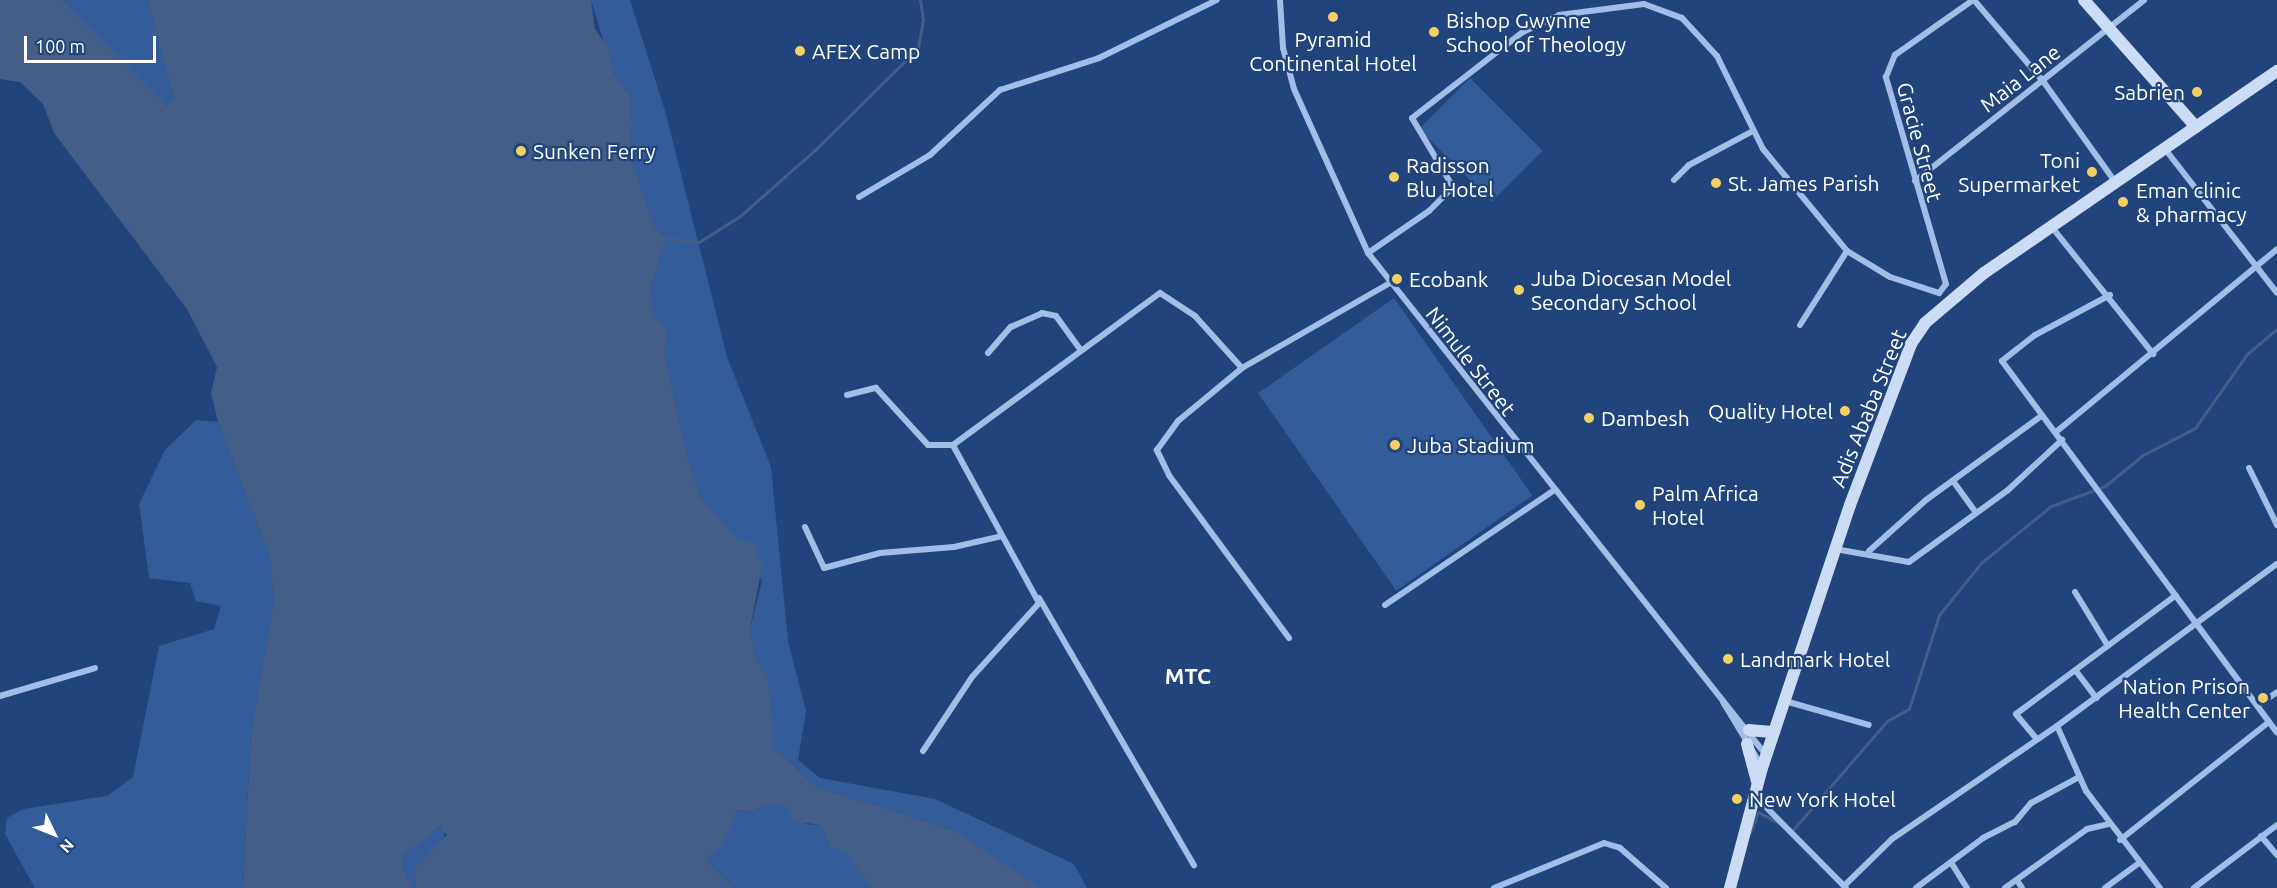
<!DOCTYPE html>
<style>
body{margin:0}
#map{position:relative;width:2277px;height:888px;overflow:hidden;background:#20447b;font-family:Ubuntu,sans-serif}
div>[style]{position:absolute}
.green>*{inset:0;background:#335d9a;transform-origin:0 0}
.water>*{inset:0;background:#445e87}
.stream>*{height:3px;margin:-1.5px;padding:0 1.5px;transform-origin:1.5px;border-radius:1.5px;background:#445e87}
.street>*{height:6px;margin:-3px;padding:0 3px;transform-origin:3px;border-radius:3px;background:#a3bee6}
.secondary>*{height:12px;margin:-6px;padding:0 6px;transform-origin:6px;border-radius:6px;background:#cddcf5}
.dots>*{width:16px;height:16px;translate:-50% -50%;box-sizing:border-box;border:3px solid #20447b;border-radius:50%}
span{translate:-50% -50%;white-space:nowrap;text-align:center;line-height:1.15;-webkit-text-stroke:4.5px #20447b;paint-order:stroke}
.poi-label{font-size:21px;color:#fff}
.left{translate:0 -50%;text-align:left}
.right{translate:-100% -50%;text-align:right}
.street-label{font-size:21px;color:#fff}
.neighbourhood-label{font-size:22px;color:#fff;font-weight:700}
.north{position:absolute;left:24px;top:804px;width:60px;height:60px;-webkit-text-stroke:4px #20447b;paint-order:stroke;rotate:133deg;font-size:16px;font-weight:700;line-height:24px;text-align:center;color:#fff}
.north::after{content:'';display:block;margin:auto;width:21px;height:27px;background:#fff;clip-path:polygon(50% 0,100% 100%,50% 72%,0 100%)}
.scale{position:absolute;left:24px;top:36px;width:132px;height:27px;box-sizing:border-box;border:3px solid #fff;border-top:0;padding-left:8px;font-size:18px;line-height:21px;white-space:nowrap;color:#fff;-webkit-text-stroke:4px #20447b;paint-order:stroke}
</style>
<div id="map">
<div class="green">
<i style="clip-path:polygon(62px 0,147px 0,174px 99px,171px 106px,161px 104px)"></i>
<i style="clip-path:polygon(591px 0,630px 0,666px 114px,727px 357px,771px 467px,788px 641px,806px 711px,798px 760px,820px 778px,935px 799px,1074px 864px,1087px 888px,1042px 888px,956px 831px,817px 787px,774px 748px,767px 679px,755px 658px,750px 629px,762px 581px,740px 540px,701px 499px,687px 455px,665px 356px,667px 330px,653px 314px,651px 287px,666px 238px,655px 228px,629px 158px,632px 99px,613px 72px)"></i>
<i style="left:1470px;top:78px;width:103px;height:72px;rotate:45deg"></i>
<i style="left:1394px;top:298px;width:241px;height:166px;rotate:55deg"></i>
<i style="clip-path:polygon(196px 420px,218px 422px,270px 557px,274px 600px,251px 732px,243px 888px,35px 888px,5px 834px,7px 818px,23px 809px,107px 796px,133px 777px,159px 646px,214px 629px,221px 606px,196px 601px,190px 583px,149px 578px,139px 504px,165px 450px)"></i>
<i style="clip-path:polygon(766px 805px,785px 805px,807px 824px,821px 826px,830px 847px,846px 852px,871px 888px,734px 888px,706px 860px,722px 844px,737px 810px,753px 812px)"></i>
<i style="clip-path:polygon(445px 827px,444px 840px,414px 869px,416px 888px,412px 888px,401px 863px,405px 855px,434px 828px)"></i>
</div>
<div class="water">
<i style="clip-path:polygon(0 0,62px 0,167px 106px,174px 99px,147px 0,591px 0,595px 29px,608px 47px,613px 72px,632px 99px,630px 158px,655px 228px,666px 238px,651px 287px,653px 314px,667px 330px,665px 356px,687px 455px,701px 499px,740px 540px,755px 543px,762px 566px,750px 629px,755px 658px,768px 679px,774px 748px,817px 787px,956px 831px,1042px 888px,871px 888px,846px 853px,830px 847px,821px 826px,794px 820px,784px 805px,766px 805px,753px 812px,737px 810px,723px 844px,706px 860px,734px 888px,416px 888px,414px 869px,447px 835px,440px 826px,405px 855px,401px 863px,412px 888px,243px 888px,251px 732px,274px 600px,270px 557px,218px 422px,211px 393px,217px 367px,187px 309px,54px 133px,43px 104px,20px 82px,0 79px)"></i>
</div>
<div class="stream">
<i style="left:666px;top:238px;width:33px;rotate:7deg"></i>
<i style="left:699px;top:242px;width:49px;rotate:-32.4deg"></i>
<i style="left:740px;top:216px;width:103px;rotate:-41.4deg"></i>
<i style="left:817px;top:148px;width:142px;rotate:-44.7deg"></i>
<i style="left:918px;top:48px;width:29px;rotate:-80deg"></i>
<i style="left:923px;top:19px;width:19px;rotate:-99deg"></i>
<i style="left:1751px;top:831px;width:20px;rotate:-70deg"></i>
<i style="left:1758px;top:812px;width:24px;rotate:28deg"></i>
<i style="left:1792px;top:831px;width:145px;rotate:-49.2deg"></i>
<i style="left:1887px;top:721px;width:25px;rotate:-29deg"></i>
<i style="left:1909px;top:709px;width:99px;rotate:-72.3deg"></i>
<i style="left:1939px;top:615px;width:67px;rotate:-51.1deg"></i>
<i style="left:1981px;top:563px;width:90px;rotate:-39.2deg"></i>
<i style="left:2051px;top:506px;width:58px;rotate:-20.3deg"></i>
<i style="left:2105px;top:486px;width:49px;rotate:-39.2deg"></i>
<i style="left:2143px;top:455px;width:59px;rotate:-27.4deg"></i>
<i style="left:2195px;top:428px;width:90px;rotate:-54.9deg"></i>
<i style="left:2247px;top:354px;width:39px;rotate:-40deg"></i>
</div>
<div class="street">
<i style="left:1280px;top:0;width:48px;rotate:86.4deg"></i>
<i style="left:1283px;top:48px;width:42px;rotate:75deg"></i>
<i style="left:1294px;top:89px;width:180px;rotate:65.7deg"></i>
<i style="left:1368px;top:253px;width:641px;rotate:51.59deg"></i>
<i style="left:1974px;top:0;width:106px;rotate:49.6deg"></i>
<i style="left:2043px;top:81px;width:125px;rotate:54.4deg"></i>
<i style="left:2165px;top:149px;width:182px;rotate:52.1deg"></i>
<i style="left:1674px;top:180px;width:21px;rotate:-45deg"></i>
<i style="left:1689px;top:165px;width:70px;rotate:-28deg"></i>
<i style="left:1915px;top:181px;width:292px;rotate:-38.3deg"></i>
<i style="left:859px;top:197px;width:82px;rotate:-30.6deg"></i>
<i style="left:930px;top:155px;width:96px;rotate:-42.9deg"></i>
<i style="left:1000px;top:90px;width:104px;rotate:-17.9deg"></i>
<i style="left:1099px;top:58px;width:131px;rotate:-26.2deg"></i>
<i style="left:2051px;top:226px;width:164px;rotate:51.4deg"></i>
<i style="left:1368px;top:253px;width:74px;rotate:-34.5deg"></i>
<i style="left:1429px;top:211px;width:34px;rotate:-45deg"></i>
<i style="left:1453px;top:187px;width:80px;rotate:-120.7deg"></i>
<i style="left:1412px;top:118px;width:140px;rotate:-37.8deg"></i>
<i style="left:1523px;top:32px;width:40px;rotate:-25deg"></i>
<i style="left:1559px;top:15px;width:86px;rotate:-7.4deg"></i>
<i style="left:1644px;top:4px;width:40px;rotate:20.2deg"></i>
<i style="left:1682px;top:18px;width:52px;rotate:47.4deg"></i>
<i style="left:1717px;top:56px;width:104px;rotate:63.7deg"></i>
<i style="left:1763px;top:149px;width:132px;rotate:50.5deg"></i>
<i style="left:1847px;top:251px;width:50px;rotate:31.2deg"></i>
<i style="left:1890px;top:277px;width:52px;rotate:18.1deg"></i>
<i style="left:1939px;top:293px;width:11px;rotate:-52deg"></i>
<i style="left:1946px;top:284px;width:216px;rotate:-106.2deg"></i>
<i style="left:1886px;top:77px;width:24px;rotate:-68deg"></i>
<i style="left:1895px;top:55px;width:95px;rotate:-35.2deg"></i>
<i style="left:2110px;top:295px;width:85px;rotate:151.9deg"></i>
<i style="left:2035px;top:335px;width:42px;rotate:141.8deg"></i>
<i style="left:2002px;top:361px;width:462px;rotate:53.5deg"></i>
<i style="left:1800px;top:325px;width:88px;rotate:-57.6deg"></i>
<i style="left:988px;top:353px;width:35px;rotate:-49deg"></i>
<i style="left:1011px;top:327px;width:34px;rotate:-24deg"></i>
<i style="left:1042px;top:313px;width:14px;rotate:12deg"></i>
<i style="left:1056px;top:316px;width:41px;rotate:54deg"></i>
<i style="left:847px;top:395px;width:30px;rotate:-14deg"></i>
<i style="left:876px;top:388px;width:77px;rotate:47.6deg"></i>
<i style="left:928px;top:445px;width:25px"></i>
<i style="left:2056px;top:432px;width:287px;rotate:-39.6deg"></i>
<i style="left:2249px;top:468px;width:64px;rotate:63.8deg"></i>
<i style="left:1953px;top:481px;width:39px;rotate:54deg"></i>
<i style="left:805px;top:527px;width:45px;rotate:65.1deg"></i>
<i style="left:824px;top:568px;width:58px;rotate:-15deg"></i>
<i style="left:880px;top:553px;width:74px;rotate:-4.6deg"></i>
<i style="left:954px;top:547px;width:49px;rotate:-12.9deg"></i>
<i style="left:1835px;top:549px;width:75px;rotate:10deg"></i>
<i style="left:1909px;top:562px;width:122px;rotate:-36deg"></i>
<i style="left:2008px;top:490px;width:74px;rotate:-42.8deg"></i>
<i style="left:1869px;top:551px;width:76px;rotate:-41.8deg"></i>
<i style="left:1926px;top:500px;width:142px;rotate:-36.1deg"></i>
<i style="left:2075px;top:592px;width:63px;rotate:58.6deg"></i>
<i style="left:1039px;top:598px;width:309px;rotate:59.9deg"></i>
<i style="left:1385px;top:605px;width:203px;rotate:-34.2deg"></i>
<i style="left:1289px;top:638px;width:202px;rotate:-126.4deg"></i>
<i style="left:1169px;top:475px;width:28px;rotate:-116deg"></i>
<i style="left:1157px;top:450px;width:36px;rotate:-54deg"></i>
<i style="left:1178px;top:421px;width:83px;rotate:-39.6deg"></i>
<i style="left:1242px;top:368px;width:171px;rotate:-29.9deg"></i>
<i style="left:2076px;top:671px;width:34px;rotate:53deg"></i>
<i style="left:0;top:696px;width:99px;rotate:-16.4deg"></i>
<i style="left:1785px;top:701px;width:87px;rotate:15.9deg"></i>
<i style="left:1723px;top:702px;width:74px;rotate:58.9deg"></i>
<i style="left:2258px;top:705px;width:23px;rotate:-34deg"></i>
<i style="left:2036px;top:738px;width:31px;rotate:-130deg"></i>
<i style="left:2016px;top:714px;width:199px;rotate:-36.6deg"></i>
<i style="left:923px;top:751px;width:89px;rotate:-56.5deg"></i>
<i style="left:972px;top:677px;width:100px;rotate:-47.8deg"></i>
<i style="left:1039px;top:603px;width:180px;rotate:-118.6deg"></i>
<i style="left:953px;top:445px;width:257px;rotate:-36.3deg"></i>
<i style="left:1160px;top:293px;width:42px;rotate:33.3deg"></i>
<i style="left:1195px;top:316px;width:70px;rotate:47.9deg"></i>
<i style="left:1755px;top:796px;width:129px;rotate:45.3deg"></i>
<i style="left:2261px;top:836px;width:25px;rotate:50deg"></i>
<i style="left:2120px;top:840px;width:190px;rotate:-38.4deg"></i>
<i style="left:1952px;top:864px;width:28px;rotate:58deg"></i>
<i style="left:2017px;top:880px;width:9px;rotate:58deg"></i>
<i style="left:1844px;top:886px;width:67px;rotate:-44.4deg"></i>
<i style="left:1892px;top:839px;width:200px;rotate:-34.4deg"></i>
<i style="left:1494px;top:888px;width:119px;rotate:-22.2deg"></i>
<i style="left:1604px;top:843px;width:17px;rotate:17deg"></i>
<i style="left:1620px;top:848px;width:61px;rotate:41deg"></i>
<i style="left:1916px;top:888px;width:84px;rotate:-36.7deg"></i>
<i style="left:1983px;top:838px;width:36px;rotate:-27deg"></i>
<i style="left:2015px;top:822px;width:25px;rotate:-50deg"></i>
<i style="left:2031px;top:803px;width:55px;rotate:-28.4deg"></i>
<i style="left:2005px;top:888px;width:101px;rotate:-35.7deg"></i>
<i style="left:2087px;top:829px;width:22px;rotate:-13deg"></i>
<i style="left:2105px;top:888px;width:42px;rotate:-36.3deg"></i>
<i style="left:2160px;top:888px;width:122px;rotate:-127.3deg"></i>
<i style="left:2086px;top:791px;width:71px;rotate:-114deg"></i>
<i style="left:2057px;top:726px;width:273px;rotate:-36.4deg"></i>
<i style="left:2194px;top:888px;width:104px;rotate:-37.2deg"></i>
</div>
<div class="secondary">
<i style="left:2084px;top:0;width:169px;rotate:48.6deg"></i>
<i style="left:1749px;top:730px;width:25px;rotate:5deg"></i>
<i style="left:1747px;top:744px;width:38px;rotate:75deg"></i>
<i style="left:1730px;top:888px;width:124px;rotate:-75.1deg"></i>
<i style="left:1762px;top:768px;width:277px;rotate:-71.5deg"></i>
<i style="left:1850px;top:505px;width:172px;rotate:-69.2deg"></i>
<i style="left:1911px;top:344px;width:25px;rotate:-56deg"></i>
<i style="left:1925px;top:323px;width:77px;rotate:-40.3deg"></i>
<i style="left:1984px;top:273px;width:356px;rotate:-34.6deg"></i>
</div>
<div class="dots">
<i style="left:1333px;top:17px;background:#f3d064"></i>
<i style="left:1434px;top:32px;background:#f3d064"></i>
<i style="left:800px;top:51px;background:#f3d064"></i>
<i style="left:2197px;top:92px;background:#f3d064"></i>
<i style="left:521px;top:151px;background:#f3d064"></i>
<i style="left:2092px;top:172px;background:#f3d064"></i>
<i style="left:1394px;top:177px;background:#f3d064"></i>
<i style="left:1716px;top:183px;background:#f3d064"></i>
<i style="left:2123px;top:202px;background:#f3d064"></i>
<i style="left:1397px;top:279px;background:#f3d064"></i>
<i style="left:1519px;top:290px;background:#f3d064"></i>
<i style="left:1845px;top:411px;background:#f3d064"></i>
<i style="left:1589px;top:418px;background:#f3d064"></i>
<i style="left:1395px;top:445px;background:#f3d064"></i>
<i style="left:1640px;top:505px;background:#f3d064"></i>
<i style="left:1728px;top:659px;background:#f3d064"></i>
<i style="left:2263px;top:698px;background:#f3d064"></i>
<i style="left:1737px;top:799px;background:#f3d064"></i>
</div>
<div class="poi-label">
<span class="left" style="left:1446px;top:32px">Bishop Gwynne<br>School of Theology</span>
<span style="left:1333px;top:51px">Pyramid<br>Continental Hotel</span>
<span class="left" style="left:812px;top:51px">AFEX Camp</span>
<span class="right" style="left:2185px;top:92px">Sabrien</span>
<span class="left" style="left:533px;top:151px">Sunken Ferry</span>
<span class="right" style="left:2080px;top:172px">Toni<br>Supermarket</span>
<span class="left" style="left:1406px;top:177px">Radisson<br>Blu Hotel</span>
<span class="left" style="left:1728px;top:183px">St. James Parish</span>
<span class="left" style="left:2136px;top:202px">Eman clinic<br>&amp; pharmacy</span>
<span class="left" style="left:1531px;top:290px">Juba Diocesan Model<br>Secondary School</span>
<span class="left" style="left:1409px;top:279px">Ecobank</span>
<span class="right" style="left:1833px;top:411px">Quality Hotel</span>
<span class="left" style="left:1601px;top:418px">Dambesh</span>
<span class="left" style="left:1407px;top:445px">Juba Stadium</span>
<span class="left" style="left:1652px;top:505px">Palm Africa<br>Hotel</span>
<span class="left" style="left:1740px;top:659px">Landmark Hotel</span>
<span class="right" style="left:2250px;top:698px">Nation Prison<br>Health Center</span>
<span class="left" style="left:1749px;top:799px">New York Hotel</span>
</div>
<div class="street-label">
<span style="left:2020px;top:78px;rotate:-38deg">Maia Lane</span>
<span style="left:1920px;top:142px;rotate:75deg">Gracie Street</span>
<span style="left:1471px;top:361px;rotate:52deg">Nimule Street</span>
<span style="left:1868px;top:408px;rotate:-68deg">Adis Ababa Street</span>
</div>
<div class="neighbourhood-label">
<span style="left:1188px;top:676px">MTC</span>
</div>
<div class="north">N</div>
<div class="scale">100 m</div>
</div>
